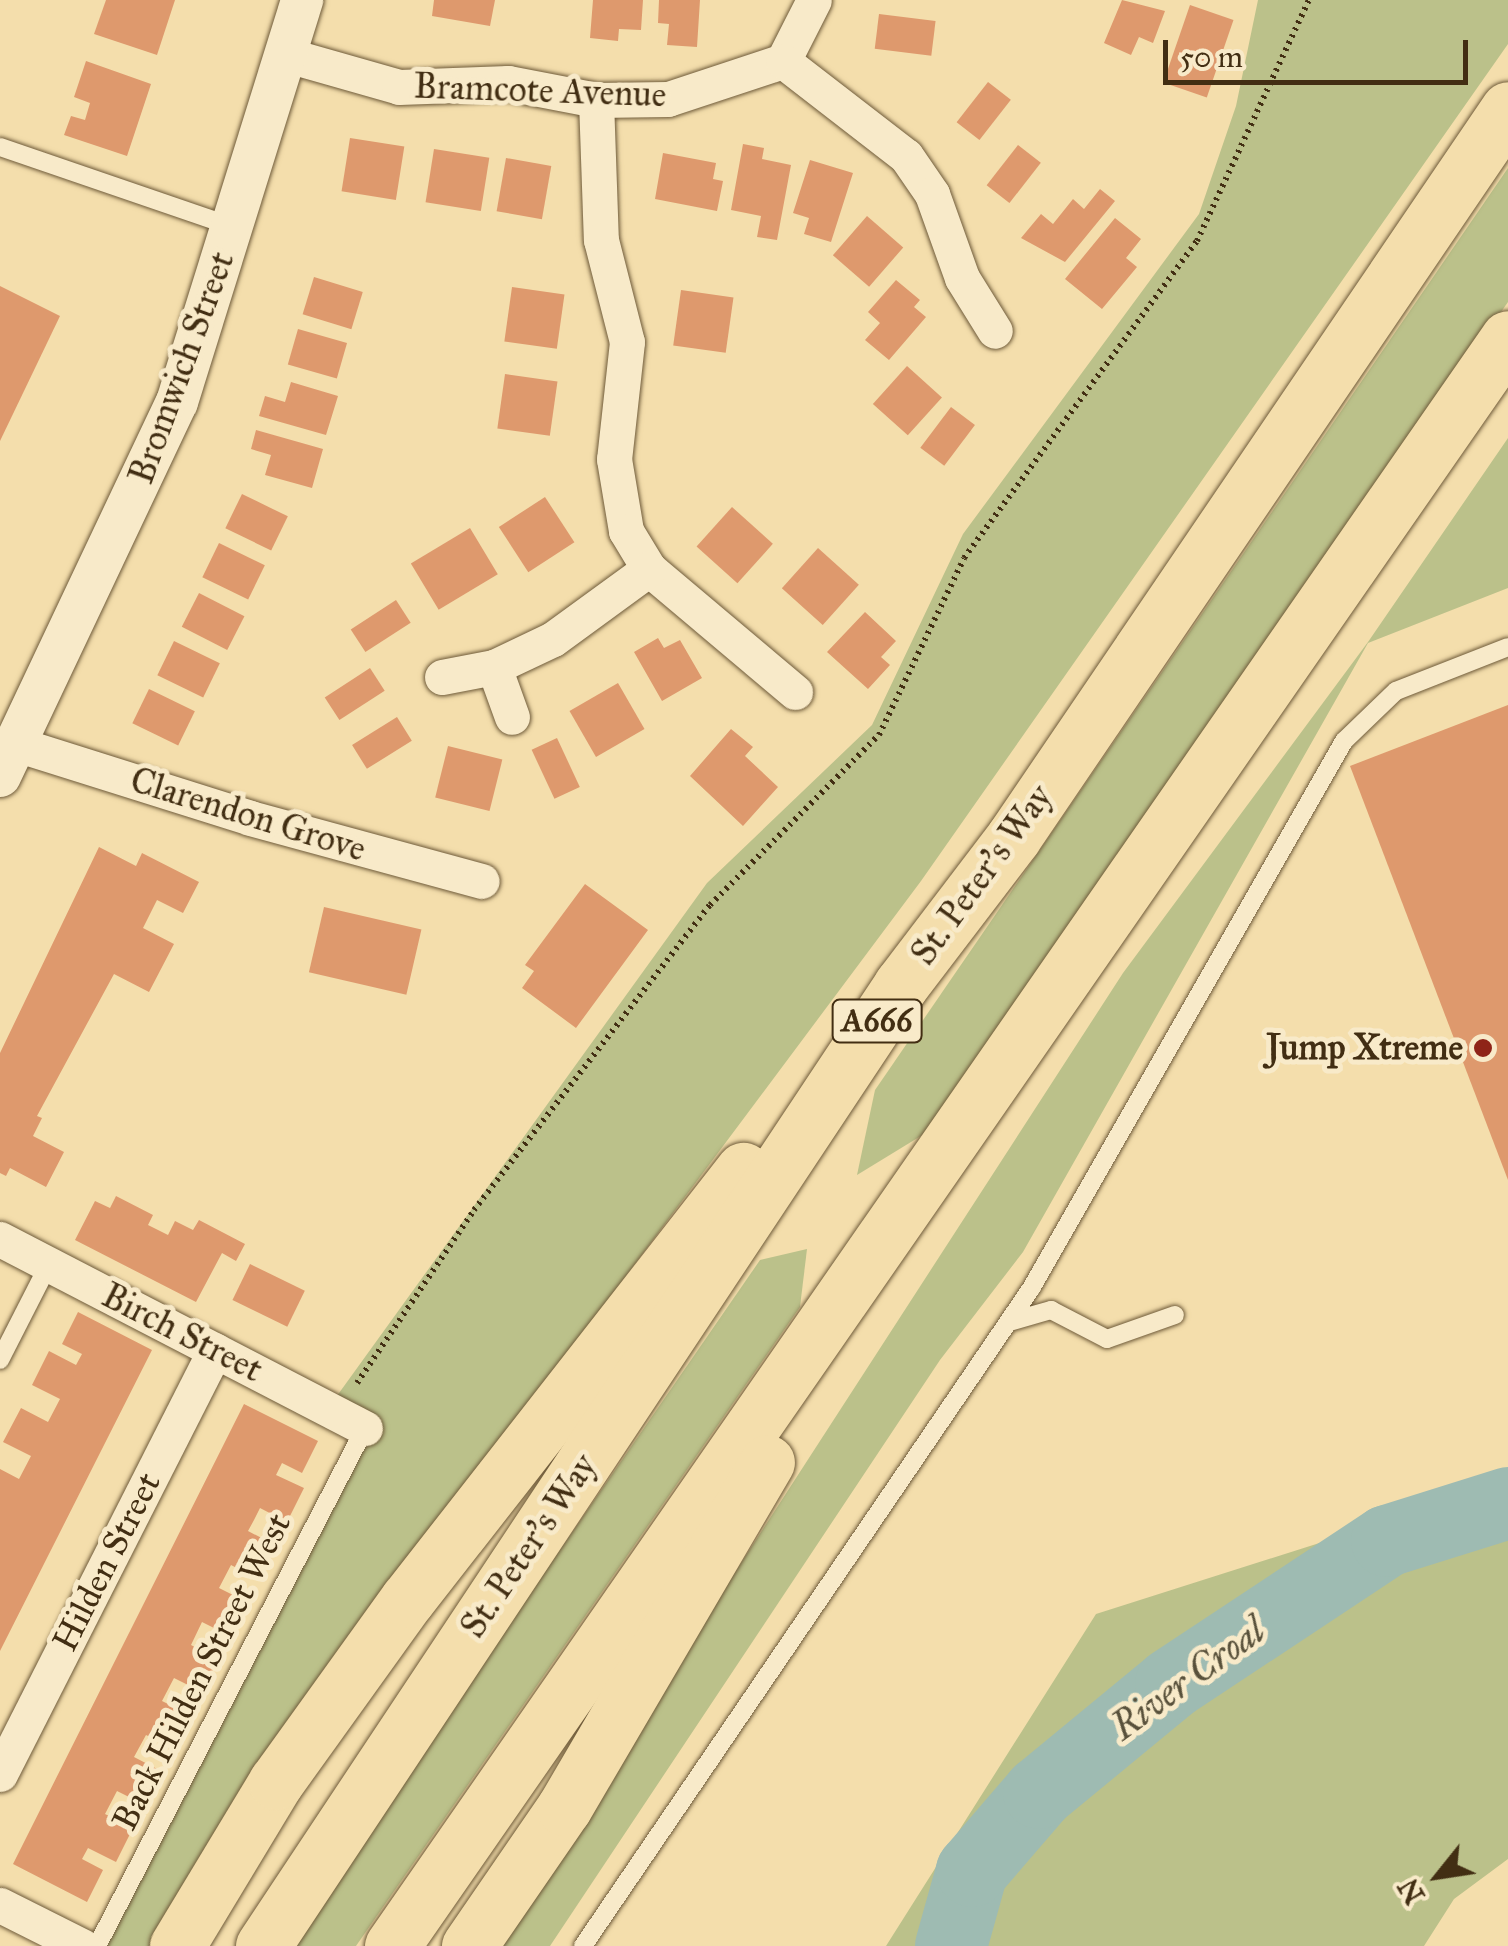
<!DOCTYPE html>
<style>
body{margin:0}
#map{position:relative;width:1508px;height:1946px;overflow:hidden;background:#f4deac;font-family:"IM FELL Great Primer",serif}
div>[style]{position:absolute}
.green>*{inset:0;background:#bbc18a}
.river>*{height:72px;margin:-36px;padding:0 36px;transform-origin:36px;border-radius:36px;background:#9ebbb2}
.building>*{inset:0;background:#de996d;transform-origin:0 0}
.path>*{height:6px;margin-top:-3px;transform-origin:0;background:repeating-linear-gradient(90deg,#422e13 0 2.5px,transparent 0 7.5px)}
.roads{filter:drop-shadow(0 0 2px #6e5a39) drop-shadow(0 0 2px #6e5a39)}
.service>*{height:18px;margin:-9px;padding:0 9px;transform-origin:9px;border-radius:9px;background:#f8eac9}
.minor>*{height:35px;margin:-17.5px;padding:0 17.5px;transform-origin:17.5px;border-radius:17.5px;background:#f8eac9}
.tertiary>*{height:42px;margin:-21px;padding:0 21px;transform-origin:21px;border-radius:21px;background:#f8eac9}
.trunk>*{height:55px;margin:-27.5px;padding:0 27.5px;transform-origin:27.5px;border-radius:27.5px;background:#f4deac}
.dots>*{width:28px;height:28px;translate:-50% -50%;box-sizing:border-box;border:5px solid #f8eac9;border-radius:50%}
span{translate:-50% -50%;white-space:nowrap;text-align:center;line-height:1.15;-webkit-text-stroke:10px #f8eac9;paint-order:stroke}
.shield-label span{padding:2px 8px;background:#f8eac9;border:2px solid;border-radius:8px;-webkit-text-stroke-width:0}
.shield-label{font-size:32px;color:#422e13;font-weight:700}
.street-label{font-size:35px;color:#422e13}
.poi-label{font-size:35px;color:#422e13;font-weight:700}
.right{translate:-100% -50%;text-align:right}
.water-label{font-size:38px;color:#59513b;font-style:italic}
.north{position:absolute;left:1388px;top:1826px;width:100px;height:100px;-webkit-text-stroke:8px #f8eac9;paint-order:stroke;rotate:240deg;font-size:28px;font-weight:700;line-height:40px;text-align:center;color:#422e13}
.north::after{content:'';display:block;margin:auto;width:35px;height:45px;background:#422e13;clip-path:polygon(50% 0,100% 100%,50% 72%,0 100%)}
.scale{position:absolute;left:1163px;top:40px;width:305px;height:45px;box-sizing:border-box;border:5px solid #422e13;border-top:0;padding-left:12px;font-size:30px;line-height:35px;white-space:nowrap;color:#422e13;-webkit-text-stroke:8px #f8eac9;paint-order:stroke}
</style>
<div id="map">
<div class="green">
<i style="clip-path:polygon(1258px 0,1508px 0,1508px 44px,921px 881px,260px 1766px,157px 1946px,105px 1946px,376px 1425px,334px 1400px,707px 883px,872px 725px,963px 534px,1199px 214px,1236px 106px)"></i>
<i style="clip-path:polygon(1508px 168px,1508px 302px,929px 1131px,857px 1175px,875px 1090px)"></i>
<i style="clip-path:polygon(1508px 438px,1508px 588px,1368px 643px,1023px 1252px,940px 1360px,550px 1946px,493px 1946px,1123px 973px,1368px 642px)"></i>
<i style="clip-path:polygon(807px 1249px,800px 1307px,356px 1946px,294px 1946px,377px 1815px,760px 1260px)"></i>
<i style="clip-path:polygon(1508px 1483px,1508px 1859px,1454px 1899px,1424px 1946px,886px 1946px,1096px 1614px)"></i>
</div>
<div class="river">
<i style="left:951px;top:1946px;width:78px;rotate:-74.4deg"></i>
<i style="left:972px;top:1871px;width:103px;rotate:-49.3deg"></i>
<i style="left:1039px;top:1793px;width:171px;rotate:-39.5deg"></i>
<i style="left:1171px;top:1684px;width:259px;rotate:-33.5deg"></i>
<i style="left:1387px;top:1541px;width:127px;rotate:-17.4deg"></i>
</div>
<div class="building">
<i style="clip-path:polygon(106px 0,175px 0,157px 55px,94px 34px)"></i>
<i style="clip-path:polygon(434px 0,495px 0,490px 26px,432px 16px)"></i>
<i style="clip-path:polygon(593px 0,643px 0,641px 30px,619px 29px,618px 41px,590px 38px)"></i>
<i style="clip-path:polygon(659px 0,700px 0,697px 47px,667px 45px,669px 24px,658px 23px)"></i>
<i style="clip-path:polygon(1122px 0,1165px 11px,1153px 43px,1139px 37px,1131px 55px,1104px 43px)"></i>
<i style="left:1190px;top:5px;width:46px;height:82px;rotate:19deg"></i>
<i style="left:879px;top:14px;width:57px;height:35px;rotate:7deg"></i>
<i style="clip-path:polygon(86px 61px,151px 84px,127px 156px,64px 135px,71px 116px,85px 120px,90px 103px,74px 97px)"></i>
<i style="left:988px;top:82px;width:29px;height:51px;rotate:38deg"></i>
<i style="left:350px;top:138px;width:55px;height:54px;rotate:9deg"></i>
<i style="clip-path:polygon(743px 144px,764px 148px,762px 159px,791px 165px,777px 240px,757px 237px,761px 216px,731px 210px)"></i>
<i style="left:1018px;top:145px;width:29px;height:51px;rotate:38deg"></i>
<i style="left:434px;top:149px;width:56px;height:54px;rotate:9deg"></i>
<i style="clip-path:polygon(663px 153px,716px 163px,713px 179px,723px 181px,717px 211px,655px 199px)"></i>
<i style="left:506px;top:158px;width:46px;height:54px;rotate:10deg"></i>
<i style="clip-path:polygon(810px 160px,853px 173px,831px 242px,804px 234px,809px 218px,793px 213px)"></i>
<i style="clip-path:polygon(1100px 189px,1115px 201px,1065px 262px,1021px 238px,1041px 214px,1053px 224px,1073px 199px,1084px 209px)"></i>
<i style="left:867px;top:216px;width:48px;height:52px;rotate:41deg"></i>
<i style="clip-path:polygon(1115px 218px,1141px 239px,1126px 258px,1137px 267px,1102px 309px,1065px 279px)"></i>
<i style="left:314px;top:277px;width:51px;height:39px;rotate:17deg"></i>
<i style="clip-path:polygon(896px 280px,920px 300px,914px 307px,926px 317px,889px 360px,865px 340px,880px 323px,868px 312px)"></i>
<i style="clip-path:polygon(0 286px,60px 316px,0 441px)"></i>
<i style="left:512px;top:287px;width:53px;height:55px;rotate:8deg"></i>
<i style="left:681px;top:290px;width:53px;height:56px;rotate:8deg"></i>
<i style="left:298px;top:329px;width:51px;height:37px;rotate:16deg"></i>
<i style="left:907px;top:366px;width:47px;height:51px;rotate:42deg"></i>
<i style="left:505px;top:374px;width:53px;height:55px;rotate:8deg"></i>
<i style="clip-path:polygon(291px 382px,338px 396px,326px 435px,259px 416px,265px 396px,285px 402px)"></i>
<i style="left:951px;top:407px;width:30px;height:51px;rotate:37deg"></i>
<i style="clip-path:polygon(256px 430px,323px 449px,312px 488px,265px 475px,271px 455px,251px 449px)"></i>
<i style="left:242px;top:494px;width:51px;height:38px;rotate:26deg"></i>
<i style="left:545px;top:497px;width:54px;height:55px;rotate:57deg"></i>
<i style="left:732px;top:507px;width:55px;height:53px;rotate:42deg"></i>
<i style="left:470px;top:528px;width:54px;height:69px;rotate:59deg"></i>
<i style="left:219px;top:543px;width:51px;height:38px;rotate:26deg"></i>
<i style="left:818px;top:548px;width:55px;height:54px;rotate:42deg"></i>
<i style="left:199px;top:593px;width:51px;height:38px;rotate:27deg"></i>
<i style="left:396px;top:600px;width:27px;height:54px;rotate:57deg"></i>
<i style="clip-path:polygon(865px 612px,896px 641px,881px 657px,890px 665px,868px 689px,827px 652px)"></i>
<i style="clip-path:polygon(658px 638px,664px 648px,680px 640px,702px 678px,662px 701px,634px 652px)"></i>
<i style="left:174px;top:641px;width:51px;height:38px;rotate:26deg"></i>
<i style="left:370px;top:668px;width:27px;height:54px;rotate:57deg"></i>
<i style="left:618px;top:683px;width:53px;height:56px;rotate:60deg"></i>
<i style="left:149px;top:689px;width:51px;height:38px;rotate:26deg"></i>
<i style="clip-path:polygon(1508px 705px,1508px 1180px,1350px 766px)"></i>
<i style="left:397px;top:717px;width:28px;height:53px;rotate:58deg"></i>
<i style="clip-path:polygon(731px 729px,753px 747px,745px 756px,778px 787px,743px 826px,690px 776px)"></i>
<i style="left:557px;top:738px;width:54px;height:28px;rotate:65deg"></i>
<i style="left:448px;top:746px;width:56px;height:53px;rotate:14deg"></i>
<i style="clip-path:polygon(99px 847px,136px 866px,142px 853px,199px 882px,183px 913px,157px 900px,143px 928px,174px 944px,149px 992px,114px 974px,37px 1116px,42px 1118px,33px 1136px,64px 1152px,46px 1187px,10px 1168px,6px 1176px,0 1173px,0 1053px)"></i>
<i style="clip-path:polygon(585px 884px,648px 930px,576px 1028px,522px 988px,534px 971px,525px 965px)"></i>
<i style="left:324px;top:907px;width:100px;height:67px;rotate:13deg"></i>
<i style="clip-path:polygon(116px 1196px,153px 1215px,148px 1225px,168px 1235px,175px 1221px,193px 1230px,199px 1220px,245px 1244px,236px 1261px,222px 1253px,196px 1302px,75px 1240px,95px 1201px,110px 1208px)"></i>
<i style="left:250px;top:1264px;width:61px;height:40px;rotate:26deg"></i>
<i style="clip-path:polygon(78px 1312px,152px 1350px,0 1651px,0 1469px,19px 1479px,31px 1456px,3px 1442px,21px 1408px,48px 1422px,60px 1399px,32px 1385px,49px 1351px,76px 1365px,82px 1354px,62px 1344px)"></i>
<i style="clip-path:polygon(244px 1404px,318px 1441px,302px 1473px,282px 1463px,276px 1475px,304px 1488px,287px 1522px,260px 1508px,254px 1520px,248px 1531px,275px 1545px,258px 1579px,231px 1565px,219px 1588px,247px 1602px,230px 1636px,202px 1622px,191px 1645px,218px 1659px,202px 1692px,174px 1678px,162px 1701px,190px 1715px,173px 1748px,146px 1735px,134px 1757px,161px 1771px,145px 1805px,117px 1791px,105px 1814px,133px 1828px,116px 1862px,88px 1848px,82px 1859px,103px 1870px,87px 1902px,13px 1864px)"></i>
</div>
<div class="path">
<i style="left:357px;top:1383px;width:209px;rotate:-55.9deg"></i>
<i style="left:474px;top:1210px;width:386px;rotate:-52.3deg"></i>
<i style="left:710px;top:905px;width:240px;rotate:-45.2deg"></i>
<i style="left:879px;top:735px;width:196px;rotate:-64.3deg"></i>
<i style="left:964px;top:558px;width:393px;rotate:-53.7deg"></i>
<i style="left:1197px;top:241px;width:266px;rotate:-65.1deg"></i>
</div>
<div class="roads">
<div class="service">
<i style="left:0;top:147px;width:244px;rotate:18.9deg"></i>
<i style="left:1009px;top:1322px;width:44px;rotate:-15.9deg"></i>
<i style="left:1051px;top:1310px;width:63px;rotate:27.4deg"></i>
<i style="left:1107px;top:1339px;width:72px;rotate:-19.4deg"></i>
<i style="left:0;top:1360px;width:108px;rotate:-63deg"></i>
<i style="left:97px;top:1946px;width:583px;rotate:-62.64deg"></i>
<i style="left:583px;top:1946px;width:797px;rotate:-55.73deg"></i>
<i style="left:1032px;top:1287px;width:629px;rotate:-60.26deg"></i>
<i style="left:1344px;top:741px;width:72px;rotate:-43.9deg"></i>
<i style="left:1396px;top:691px;width:120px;rotate:-21.4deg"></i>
</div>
<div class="minor">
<i style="left:287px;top:55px;width:116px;rotate:15.9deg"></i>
<i style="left:399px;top:87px;width:109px;rotate:-2.1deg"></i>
<i style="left:508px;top:83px;width:90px;rotate:10.9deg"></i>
<i style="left:596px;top:100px;width:72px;rotate:-0.8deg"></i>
<i style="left:668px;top:99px;width:121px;rotate:-18.3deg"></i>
<i style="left:783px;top:61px;width:68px;rotate:-63.1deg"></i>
<i style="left:783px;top:61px;width:155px;rotate:37.7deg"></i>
<i style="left:906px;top:156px;width:46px;rotate:55.6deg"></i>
<i style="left:932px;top:194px;width:89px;rotate:70.3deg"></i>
<i style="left:962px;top:278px;width:62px;rotate:58.1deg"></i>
<i style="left:596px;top:100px;width:140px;rotate:88deg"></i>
<i style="left:601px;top:240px;width:105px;rotate:75.7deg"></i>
<i style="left:627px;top:342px;width:118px;rotate:96.3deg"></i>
<i style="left:614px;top:459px;width:73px;rotate:80.5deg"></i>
<i style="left:626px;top:531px;width:44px;rotate:58.8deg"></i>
<i style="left:649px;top:569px;width:191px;rotate:40.1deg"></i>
<i style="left:494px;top:667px;width:65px;rotate:-25.4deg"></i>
<i style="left:553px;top:639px;width:119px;rotate:-36.1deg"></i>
<i style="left:442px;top:677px;width:53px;rotate:-10.9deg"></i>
<i style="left:494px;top:667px;width:53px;rotate:70.2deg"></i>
<i style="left:16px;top:744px;width:245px;rotate:17.5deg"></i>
<i style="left:250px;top:818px;width:240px;rotate:15.2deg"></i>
<i style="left:0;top:1239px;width:411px;rotate:27.4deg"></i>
<i style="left:0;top:1774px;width:475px;rotate:-63.1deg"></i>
<i style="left:0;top:1905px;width:92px;rotate:26.6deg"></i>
</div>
<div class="tertiary">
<i style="left:0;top:776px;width:414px;rotate:-64.7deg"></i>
<i style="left:177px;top:402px;width:421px;rotate:-72.7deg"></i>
</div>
<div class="trunk">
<i style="left:177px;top:1946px;width:192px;rotate:-58.9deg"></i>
<i style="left:276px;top:1782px;width:224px;rotate:-54.3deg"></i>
<i style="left:407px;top:1600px;width:546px;rotate:-52deg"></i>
<i style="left:263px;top:1946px;width:1154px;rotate:-56.42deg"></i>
<i style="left:901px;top:985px;width:185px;rotate:-52.7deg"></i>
<i style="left:1013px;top:838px;width:881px;rotate:-55.82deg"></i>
<i style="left:392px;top:1946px;width:1957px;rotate:-55.24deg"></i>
<i style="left:469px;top:1946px;width:168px;rotate:-55.5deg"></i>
<i style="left:564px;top:1808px;width:401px;rotate:-59.6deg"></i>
</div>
</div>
<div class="dots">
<i style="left:1483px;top:1048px;background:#8f2418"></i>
</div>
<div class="shield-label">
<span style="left:877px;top:1021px">A666</span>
</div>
<div class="street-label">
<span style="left:540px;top:91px;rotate:2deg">Bramcote Avenue</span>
<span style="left:182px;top:368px;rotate:-70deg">Bromwich Street</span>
<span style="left:248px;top:815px;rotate:17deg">Clarendon Grove</span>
<span style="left:982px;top:875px;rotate:-54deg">St. Peter's Way</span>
<span style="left:182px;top:1333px;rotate:27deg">Birch Street</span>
<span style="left:529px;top:1546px;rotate:-56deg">St. Peter's Way</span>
<span style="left:107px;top:1562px;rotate:-63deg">Hilden Street</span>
<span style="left:202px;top:1672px;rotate:-63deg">Back Hilden Street West</span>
</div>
<div class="poi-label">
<span class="right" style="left:1463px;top:1048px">Jump Xtreme</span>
</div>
<div class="water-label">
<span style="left:1188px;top:1679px;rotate:-36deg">River Croal</span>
</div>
<div class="north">N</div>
<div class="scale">50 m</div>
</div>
